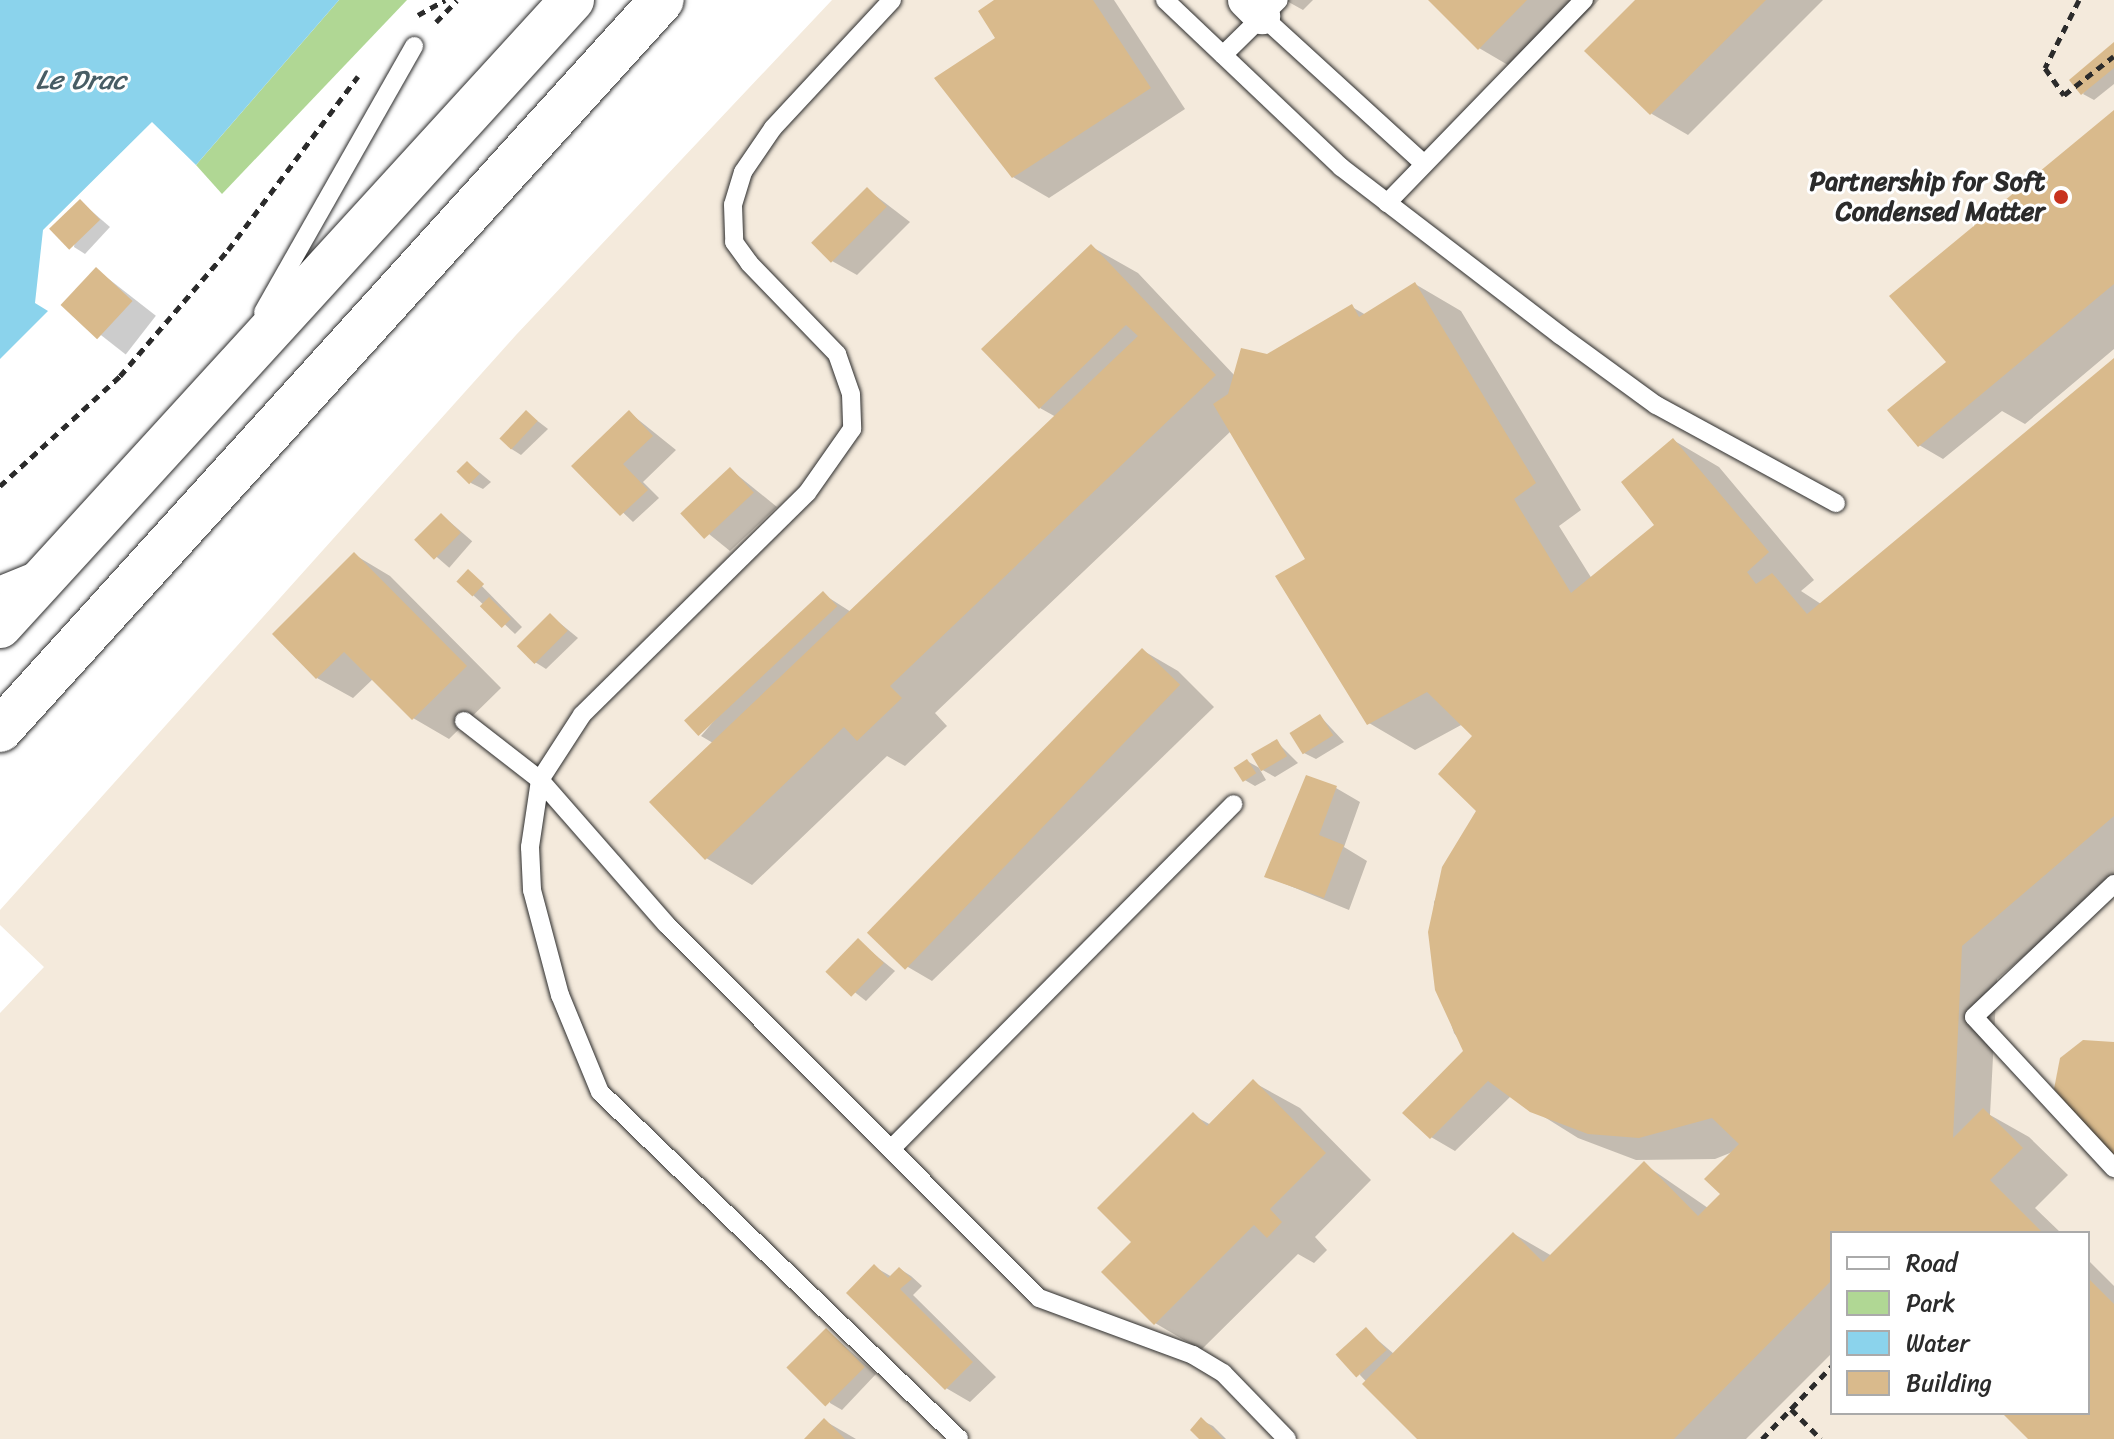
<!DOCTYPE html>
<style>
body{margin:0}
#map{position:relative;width:2114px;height:1439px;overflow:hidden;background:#fff;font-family:Sriracha,sans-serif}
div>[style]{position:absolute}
.built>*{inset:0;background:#f4eadc}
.green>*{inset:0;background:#b0d794}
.water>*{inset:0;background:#8bd3ec}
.shadow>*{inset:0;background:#0003;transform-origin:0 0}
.building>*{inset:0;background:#d9ba8c;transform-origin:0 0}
.path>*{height:5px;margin-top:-2.5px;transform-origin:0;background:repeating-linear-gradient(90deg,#2b2b2b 0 8px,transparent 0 14px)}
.roads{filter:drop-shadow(0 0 2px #2b2b2b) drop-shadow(0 0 2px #2b2b2b)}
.lane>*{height:18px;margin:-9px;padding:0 9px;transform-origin:9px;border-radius:9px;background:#fff}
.street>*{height:36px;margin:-18px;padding:0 18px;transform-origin:18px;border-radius:18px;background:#fff}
.highway>*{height:44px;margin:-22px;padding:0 22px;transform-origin:22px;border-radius:22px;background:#fff}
.dots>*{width:22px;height:22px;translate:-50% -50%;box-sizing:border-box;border:4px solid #fff;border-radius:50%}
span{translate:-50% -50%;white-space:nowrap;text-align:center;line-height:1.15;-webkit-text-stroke:6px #fff;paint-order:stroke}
.poi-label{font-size:26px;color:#2b2b2b;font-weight:700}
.right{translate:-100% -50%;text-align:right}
.water-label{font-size:28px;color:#485d65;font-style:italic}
.legend{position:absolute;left:1830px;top:1231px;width:260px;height:184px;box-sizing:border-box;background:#fff;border:2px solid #aaa;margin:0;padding:10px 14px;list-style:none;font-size:24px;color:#2b2b2b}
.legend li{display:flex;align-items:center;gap:16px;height:40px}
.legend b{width:40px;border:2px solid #aaa}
</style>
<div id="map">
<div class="built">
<i style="clip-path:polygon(evenodd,832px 0,2114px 0,2114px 1439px,0 1439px,0 1013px,44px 967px,0 925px,0 910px,516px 335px,832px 0,1832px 1233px,2088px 1233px,2088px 1413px,1832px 1413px,1832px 1233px)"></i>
</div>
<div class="green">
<i style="clip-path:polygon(339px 0,407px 0,222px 194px,196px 165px)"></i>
</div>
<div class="water">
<i style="clip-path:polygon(0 0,339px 0,196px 165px,152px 122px,43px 230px,35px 303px,48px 311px,0 359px)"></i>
</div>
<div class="shadow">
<i style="clip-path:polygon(998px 0,1114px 0,1185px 109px,1049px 198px,1013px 177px)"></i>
<i style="clip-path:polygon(1285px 0,1313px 0,1303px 10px)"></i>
<i style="clip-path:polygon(1430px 0,1599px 0,1525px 75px,1479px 48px)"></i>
<i style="clip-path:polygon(1638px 0,1823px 0,1688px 135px,1652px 114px,1587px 51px)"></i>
<i style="clip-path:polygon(2114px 45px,2114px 84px,2094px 100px,2083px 94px)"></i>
<i style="clip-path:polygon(2114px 112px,2114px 349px,2025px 424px,2002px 411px,1943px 459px,1919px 445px,1946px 364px)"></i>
<i style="clip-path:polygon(867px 189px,910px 222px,857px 275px,832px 261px)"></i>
<i style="clip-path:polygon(81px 202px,110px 227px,85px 254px,74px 247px)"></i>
<i style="clip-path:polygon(1092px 247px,1138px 273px,1235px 376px,1352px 307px,1366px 315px,1415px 284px,1461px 311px,1581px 510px,1559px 526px,1592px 579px,1657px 525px,1673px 440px,1719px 467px,1814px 580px,1801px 591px,1821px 604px,2114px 361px,2114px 880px,1997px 979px,1990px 1115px,2029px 1137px,2068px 1175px,2035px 1208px,2061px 1233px,1832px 1233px,1832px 1353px,1746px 1439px,1420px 1439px,1360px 1375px,1366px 1330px,1394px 1354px,1514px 1234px,1552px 1256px,1644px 1164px,1708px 1208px,1723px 1194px,1735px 1151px,1715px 1159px,1636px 1160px,1578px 1138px,1511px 1096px,1455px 1151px,1431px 1137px,1475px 1060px,1454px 1033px,1432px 963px,1434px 902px,1478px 811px,1475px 736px,1463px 724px,1415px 750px,1369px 723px,1308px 559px,1231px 431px,935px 713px,947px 726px,905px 766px,887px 756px,752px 885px,706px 858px,713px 743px,701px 736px,823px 594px,851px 612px,1056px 417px,1040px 408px)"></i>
<i style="left:96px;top:269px;width:76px;height:49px;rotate:38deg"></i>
<i style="clip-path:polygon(526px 412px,548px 429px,521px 455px,510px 448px)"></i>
<i style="clip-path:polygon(630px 413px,676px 450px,643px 482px,659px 498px,633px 522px,574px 466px)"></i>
<i style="clip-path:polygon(468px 463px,491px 482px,483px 489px,471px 483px)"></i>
<i style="clip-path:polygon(730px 469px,777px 507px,730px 551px,683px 513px)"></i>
<i style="left:442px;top:515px;width:40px;height:35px;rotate:41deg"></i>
<i style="clip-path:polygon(355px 555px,390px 576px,501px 688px,449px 739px,413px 718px,374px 678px,353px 698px,317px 678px)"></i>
<i style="clip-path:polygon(468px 572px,522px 627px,515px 634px,473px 595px)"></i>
<i style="clip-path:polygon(550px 615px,578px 638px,546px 669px,535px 662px)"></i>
<i style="clip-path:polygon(1142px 650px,1178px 671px,1214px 707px,932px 981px,896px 960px)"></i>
<i style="clip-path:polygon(1320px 716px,1344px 742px,1316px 759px,1304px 753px)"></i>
<i style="clip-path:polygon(1277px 742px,1298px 763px,1275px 777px,1259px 768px,1266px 780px,1255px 786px,1243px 779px,1247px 761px,1263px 770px)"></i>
<i style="clip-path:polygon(1336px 788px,1360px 802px,1344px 847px,1367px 861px,1349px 910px,1266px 876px)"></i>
<i style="clip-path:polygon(858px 941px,895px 971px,866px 1001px,829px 972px)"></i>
<i style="clip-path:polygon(1253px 1082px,1300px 1108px,1371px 1180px,1315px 1237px,1327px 1250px,1314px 1263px,1298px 1254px,1201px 1350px,1155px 1323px,1134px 1242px,1193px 1115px,1211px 1125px)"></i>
<i style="clip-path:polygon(2088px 1260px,2114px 1286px,2114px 1439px,2031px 1439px,2005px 1413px,2088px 1413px)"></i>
<i style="clip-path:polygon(875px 1267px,892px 1277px,900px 1269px,911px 1276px,922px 1286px,913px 1295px,996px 1377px,970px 1402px,946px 1388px)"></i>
<i style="clip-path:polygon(827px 1330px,876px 1374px,842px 1410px,830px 1403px)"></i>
<i style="clip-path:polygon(1201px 1420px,1213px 1426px,1226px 1439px,1202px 1439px)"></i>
<i style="clip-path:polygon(825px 1421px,856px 1439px,807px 1439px)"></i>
</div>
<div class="building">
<i style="clip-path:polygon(994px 0,1093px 0,1151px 88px,1012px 178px,934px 78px,995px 38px,978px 11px)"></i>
<i style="clip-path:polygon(1428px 0,1527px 0,1478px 50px)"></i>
<i style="clip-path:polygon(1635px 0,1766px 0,1650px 115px,1584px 51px)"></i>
<i style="clip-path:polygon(2114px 42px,2114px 68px,2081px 95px,2069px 80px)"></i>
<i style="clip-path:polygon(2114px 110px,2114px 284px,1918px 447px,1887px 410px,1946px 362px,1889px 296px)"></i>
<i style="left:867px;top:187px;width:28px;height:79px;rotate:45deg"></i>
<i style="left:80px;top:199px;width:29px;height:43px;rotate:46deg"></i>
<i style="clip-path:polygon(1091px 244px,1216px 375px,890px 686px,902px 698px,857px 741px,844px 727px,705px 860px,649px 802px,1138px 336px,1126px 325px,1039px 409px,981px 349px)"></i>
<i style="left:96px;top:267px;width:50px;height:52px;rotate:43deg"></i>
<i style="clip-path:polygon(1415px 282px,1536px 483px,1514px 499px,1571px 593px,1654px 525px,1621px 482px,1673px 438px,1769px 552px,1747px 572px,1756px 584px,1772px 573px,1807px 614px,2114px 358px,2114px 816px,1962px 946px,1953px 1138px,1983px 1108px,2023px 1148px,1990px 1180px,2043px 1233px,1832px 1233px,1832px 1280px,1674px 1439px,1417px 1439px,1362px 1384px,1513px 1232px,1543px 1262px,1644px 1161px,1698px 1216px,1720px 1194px,1704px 1179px,1739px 1144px,1712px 1118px,1639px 1138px,1588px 1134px,1530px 1112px,1488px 1081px,1430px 1139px,1402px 1113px,1463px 1051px,1435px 990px,1428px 932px,1442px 867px,1476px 811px,1438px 774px,1472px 736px,1427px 692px,1367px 725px,1275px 576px,1305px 559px,1213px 404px,1228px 394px,1241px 348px,1267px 354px,1352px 304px,1359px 317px)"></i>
<i style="left:526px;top:410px;width:16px;height:39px;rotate:43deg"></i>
<i style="clip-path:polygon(629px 410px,653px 436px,623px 464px,648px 490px,620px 516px,571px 466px)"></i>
<i style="left:467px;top:461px;width:18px;height:15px;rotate:45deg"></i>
<i style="left:730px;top:467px;width:35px;height:68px;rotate:47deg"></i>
<i style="left:441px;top:513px;width:28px;height:38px;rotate:45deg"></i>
<i style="clip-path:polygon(354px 552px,467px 666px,412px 720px,344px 652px,316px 679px,272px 634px)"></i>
<i style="left:468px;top:569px;width:22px;height:17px;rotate:43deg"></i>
<i style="left:823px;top:591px;width:21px;height:190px;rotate:47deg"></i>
<i style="left:489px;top:597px;width:31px;height:13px;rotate:45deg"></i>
<i style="left:550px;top:613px;width:25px;height:47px;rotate:45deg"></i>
<i style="left:1142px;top:648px;width:53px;height:396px;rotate:44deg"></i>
<i style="left:1320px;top:714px;width:25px;height:36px;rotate:58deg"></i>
<i style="left:1277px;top:739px;width:20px;height:30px;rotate:60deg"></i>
<i style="left:1247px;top:759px;width:17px;height:16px;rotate:57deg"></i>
<i style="clip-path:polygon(1306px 775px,1337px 786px,1319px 835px,1344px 845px,1324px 898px,1264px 877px)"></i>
<i style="left:858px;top:938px;width:36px;height:47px;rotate:44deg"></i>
<i style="clip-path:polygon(2083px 1040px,2114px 1042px,2114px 1160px,2054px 1089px,2060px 1058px)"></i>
<i style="clip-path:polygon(1253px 1079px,1326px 1153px,1270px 1209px,1282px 1222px,1267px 1238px,1254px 1225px,1154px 1325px,1101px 1272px,1131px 1242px,1097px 1208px,1193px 1112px,1207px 1126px)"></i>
<i style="clip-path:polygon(874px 1264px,888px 1278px,899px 1267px,912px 1279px,900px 1289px,973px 1362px,945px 1390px,846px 1293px)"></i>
<i style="clip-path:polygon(2088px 1278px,2114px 1304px,2114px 1439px,2028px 1439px,2002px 1413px,2088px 1413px)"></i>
<i style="left:1366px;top:1327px;width:31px;height:41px;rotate:48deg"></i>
<i style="left:826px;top:1328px;width:55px;height:56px;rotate:45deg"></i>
<i style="clip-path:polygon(1201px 1417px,1223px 1439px,1199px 1439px,1190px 1430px)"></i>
<i style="clip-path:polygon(824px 1418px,845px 1439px,804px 1439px)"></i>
</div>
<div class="path">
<i style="left:2079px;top:0;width:76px;rotate:116.6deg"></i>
<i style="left:2045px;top:68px;width:33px;rotate:55deg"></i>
<i style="left:2064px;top:95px;width:63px;rotate:-38deg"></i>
<i style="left:418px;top:15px;width:31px;rotate:-29deg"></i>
<i style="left:436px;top:22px;width:30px;rotate:-46deg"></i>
<i style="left:0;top:486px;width:163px;rotate:-42.5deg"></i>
<i style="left:120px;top:376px;width:166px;rotate:-49.4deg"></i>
<i style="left:228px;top:250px;width:217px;rotate:-53.2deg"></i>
<i style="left:1791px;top:1409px;width:42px;rotate:45deg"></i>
<i style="left:1762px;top:1439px;width:101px;rotate:-46.2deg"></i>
</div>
<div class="roads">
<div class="lane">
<i style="left:892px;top:0;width:175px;rotate:132.9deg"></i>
<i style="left:773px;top:128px;width:53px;rotate:124.3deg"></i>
<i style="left:743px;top:172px;width:34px;rotate:107deg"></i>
<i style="left:733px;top:205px;width:37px;rotate:88deg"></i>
<i style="left:734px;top:242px;width:26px;rotate:54deg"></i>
<i style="left:749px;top:263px;width:127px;rotate:46deg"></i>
<i style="left:837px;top:354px;width:42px;rotate:70.7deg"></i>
<i style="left:851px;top:394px;width:35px;rotate:88deg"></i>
<i style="left:852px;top:429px;width:78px;rotate:125.1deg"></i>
<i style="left:807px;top:493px;width:316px;rotate:135.4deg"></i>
<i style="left:582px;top:715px;width:77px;rotate:122.9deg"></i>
<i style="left:540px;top:780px;width:68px;rotate:98.5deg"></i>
<i style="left:530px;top:847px;width:43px;rotate:87.3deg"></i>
<i style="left:532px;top:890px;width:109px;rotate:75.1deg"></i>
<i style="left:560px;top:995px;width:105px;rotate:67.6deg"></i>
<i style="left:600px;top:1092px;width:499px;rotate:44deg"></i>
<i style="left:1165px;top:0;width:243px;rotate:43.5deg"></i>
<i style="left:1341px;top:167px;width:276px;rotate:37.5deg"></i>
<i style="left:1560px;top:335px;width:119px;rotate:36.1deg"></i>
<i style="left:1656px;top:405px;width:205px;rotate:28.6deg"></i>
<i style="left:1262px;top:16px;width:219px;rotate:42.4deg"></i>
<i style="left:1223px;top:55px;width:78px;rotate:-44.5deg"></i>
<i style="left:1387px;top:203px;width:283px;rotate:-45.9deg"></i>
<i style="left:263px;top:312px;width:306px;rotate:-60.4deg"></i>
<i style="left:0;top:585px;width:37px;rotate:-22deg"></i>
<i style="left:464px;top:721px;width:96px;rotate:37.8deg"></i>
<i style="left:540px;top:780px;width:191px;rotate:48.8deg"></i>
<i style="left:666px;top:924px;width:528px;rotate:45.08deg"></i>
<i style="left:1039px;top:1298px;width:164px;rotate:20.3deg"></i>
<i style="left:1193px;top:1355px;width:35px;rotate:31deg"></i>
<i style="left:1223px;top:1373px;width:92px;rotate:45.9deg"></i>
<i style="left:2114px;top:884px;width:193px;rotate:136.5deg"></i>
<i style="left:1974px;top:1017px;width:206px;rotate:47.2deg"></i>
<i style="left:891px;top:1149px;width:486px;rotate:-45.2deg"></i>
</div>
<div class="street">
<i style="left:1246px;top:0;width:23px;rotate:45deg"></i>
</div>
<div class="highway">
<i style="left:0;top:626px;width:848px;rotate:-47.58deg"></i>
<i style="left:0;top:730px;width:985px;rotate:-47.8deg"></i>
</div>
</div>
<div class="dots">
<i style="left:2061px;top:197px;background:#c8321e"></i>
</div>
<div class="poi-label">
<span class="right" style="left:2045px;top:197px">Partnership for Soft<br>Condensed Matter</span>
</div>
<div class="water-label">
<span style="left:81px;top:80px">Le Drac</span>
</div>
<ul class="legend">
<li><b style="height:10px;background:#fff"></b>Road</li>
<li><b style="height:22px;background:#b0d794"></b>Park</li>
<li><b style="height:22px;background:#8bd3ec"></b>Water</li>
<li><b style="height:22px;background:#d9ba8c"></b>Building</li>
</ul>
</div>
